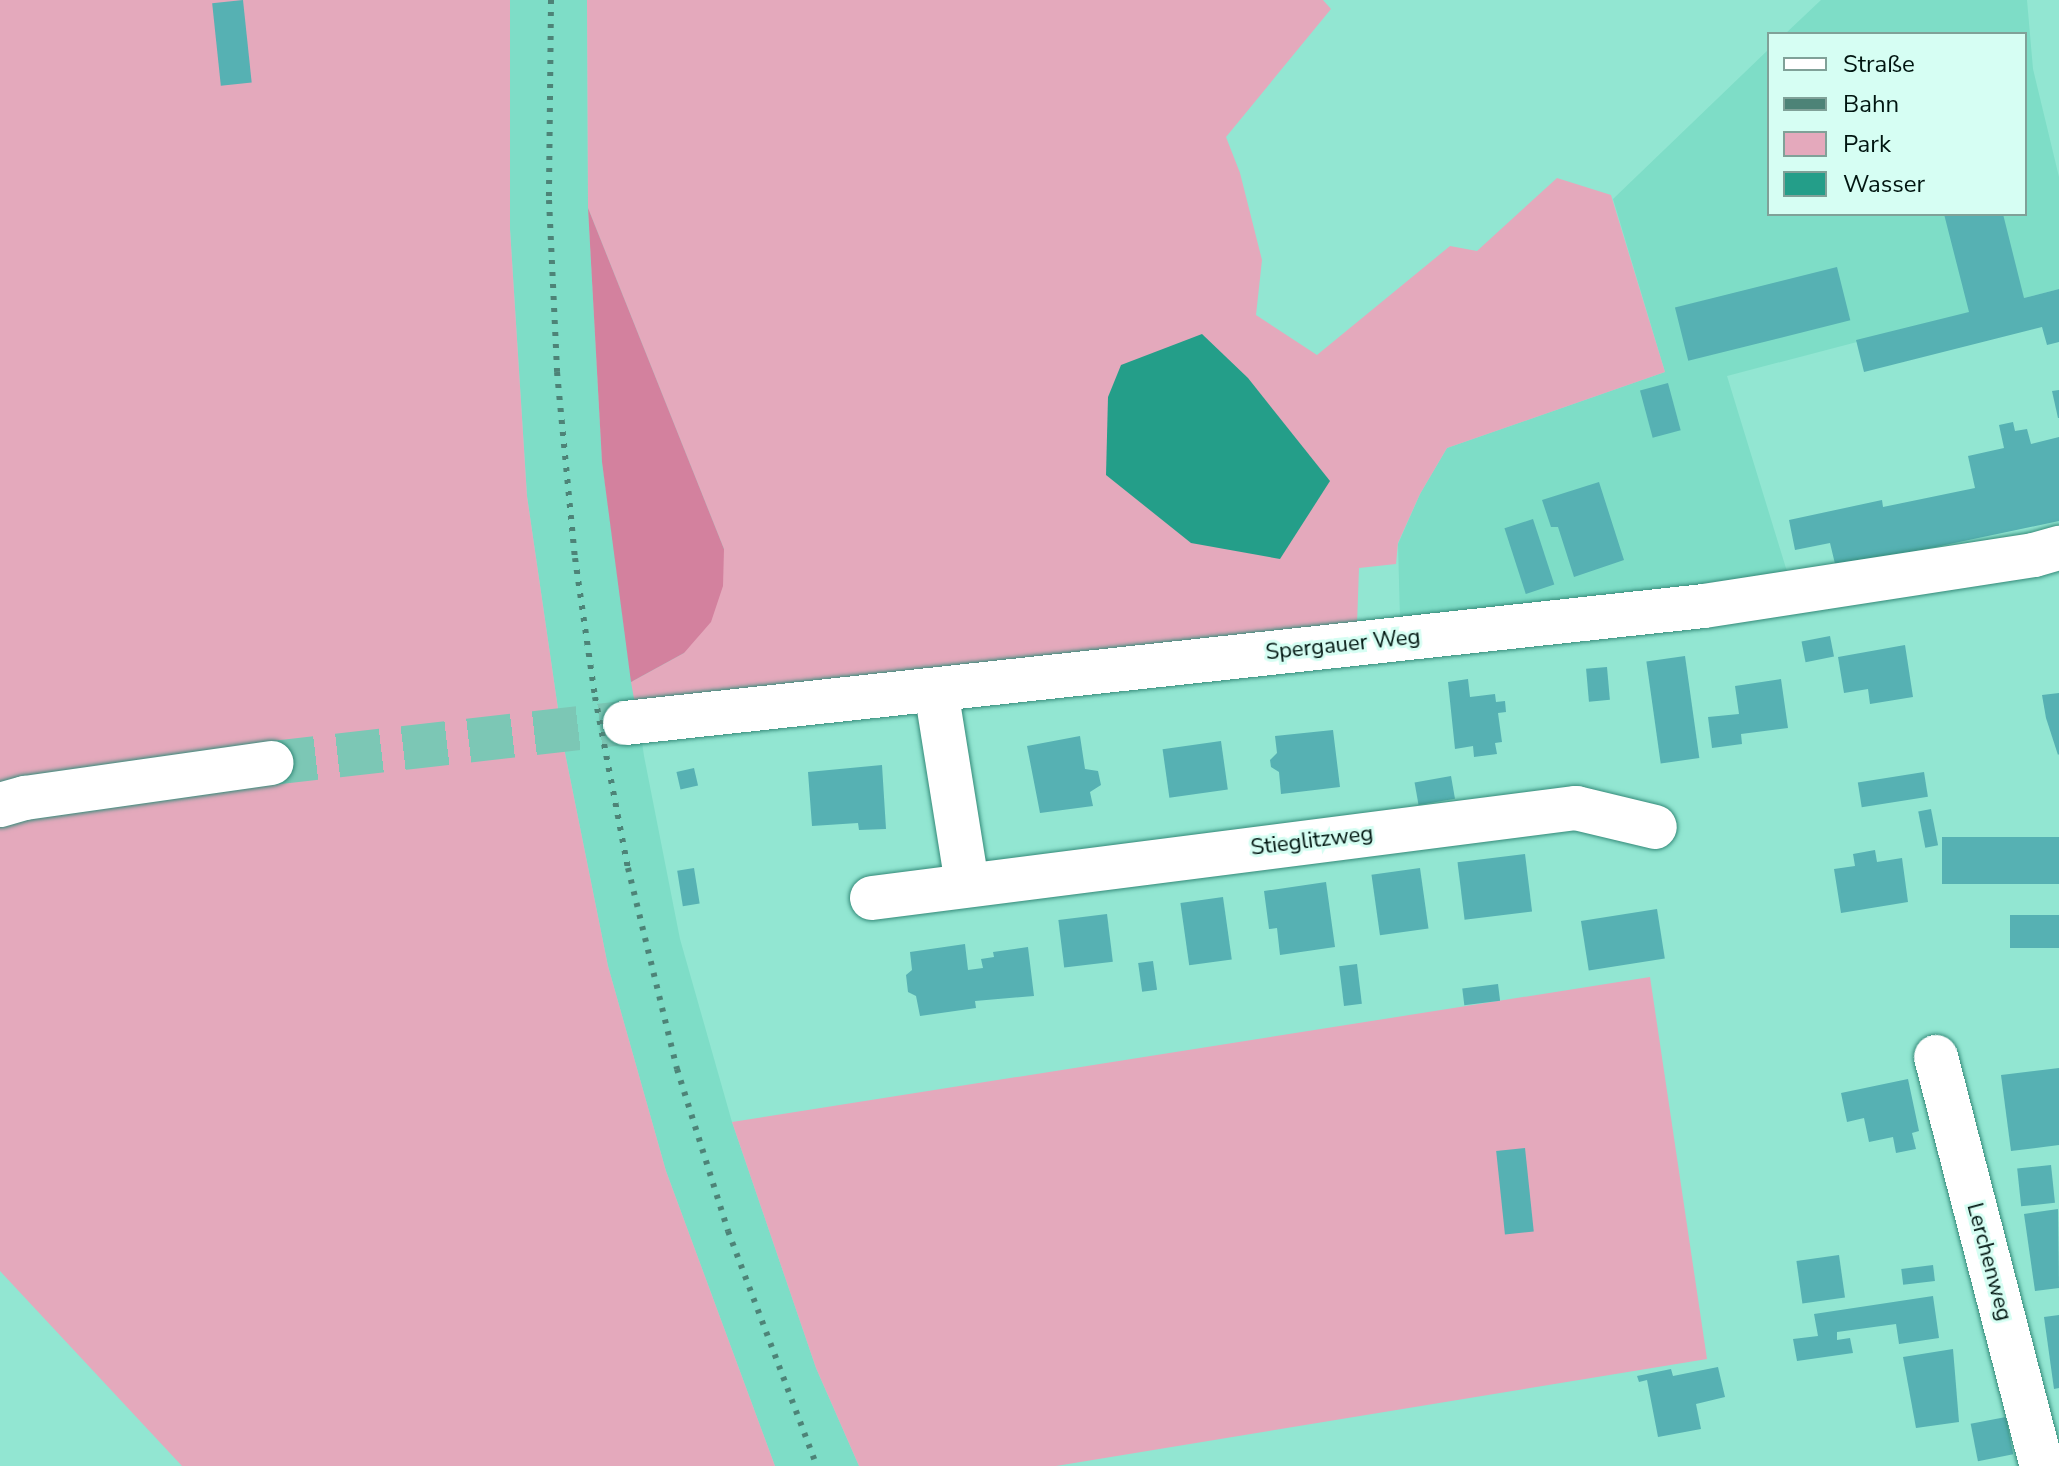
<!DOCTYPE html>
<meta charset="utf-8">
<style>
body{margin:0}
#map{position:relative;width:2059px;height:1466px;overflow:hidden;background:#92e6d2;font-family:"Nunito Sans",sans-serif}
div>[style]{position:absolute}
.built>*{inset:0;background:#7eddc7}
.green>*{inset:0;background:#e4a9bc}
.forest>*{inset:0;background:#d3819e}
.water>*{inset:0;background:#249e89}
.building>*{inset:0;background:#56b1b3;transform-origin:0 0}
.street-tunnel>*{height:44px;margin-top:-22px;transform-origin:0;background:repeating-linear-gradient(90deg,#7cc7b5 0 44px,transparent 0 66px)}
.roads{filter:drop-shadow(0 0 2px #348a79) drop-shadow(0 0 2px #348a79)}
.street>*{height:44px;margin:-22px;padding:0 22px;transform-origin:22px;border-radius:22px;background:#fff}
.rail>*{height:6px;margin-top:-3px;transform-origin:0;background:repeating-linear-gradient(90deg,#4d8377 0 4px,transparent 0 12px)}
span{translate:-50% -50%;white-space:nowrap;text-align:center;line-height:1.15;-webkit-text-stroke:6px #d6fef3;paint-order:stroke}
.street-label{font-size:22px;color:#001510}
.legend{position:absolute;left:1767px;top:32px;width:260px;height:184px;box-sizing:border-box;background:#d6fef3;border:2px solid #80a198;margin:0;padding:10px 14px;list-style:none;font-size:24px;color:#001510}
.legend li{display:flex;align-items:center;gap:16px;height:40px}
.legend b{width:40px;border:2px solid #80a198}
</style>
<div id="map">
<div class="built">
<i style="clip-path:polygon(510px 0,587px 0,588px 208px,602px 462px,644px 756px,680px 939px,732px 1122px,816px 1368px,859px 1466px,775px 1466px,666px 1171px,608px 966px,563px 743px,527px 496px,510px 229px)"></i>
<i style="clip-path:polygon(1821px 0,2027px 0,2033px 69px,2059px 177px,2059px 289px,1727px 376px,1789px 578px,1716px 581px,1624px 599px,1400px 619px,1398px 544px,1420px 494px,1447px 448px,1665px 372px,1613px 199px,1769px 49px,1769px 214px,2025px 214px,2025px 34px,1785px 34px)"></i>
</div>
<div class="green">
<i style="clip-path:polygon(0 0,510px 0,510px 229px,527px 496px,563px 743px,608px 966px,666px 1171px,775px 1466px,182px 1466px,0 1271px)"></i>
<i style="clip-path:polygon(587px 0,1323px 0,1331px 9px,1226px 137px,1240px 173px,1262px 260px,1256px 315px,1317px 355px,1450px 246px,1477px 251px,1557px 178px,1611px 195px,1665px 372px,1447px 448px,1420px 494px,1398px 543px,1396px 564px,1359px 568px,1357px 625px,636px 710px,631px 682px,684px 653px,724px 549px,588px 208px)"></i>
<i style="clip-path:polygon(1650px 977px,1707px 1359px,1056px 1466px,859px 1466px,816px 1368px,732px 1122px)"></i>
</div>
<div class="forest">
<i style="clip-path:polygon(588px 208px,724px 549px,723px 586px,711px 622px,684px 653px,631px 682px,602px 462px)"></i>
</div>
<div class="water">
<i style="clip-path:polygon(1202px 334px,1248px 378px,1330px 481px,1280px 559px,1191px 543px,1106px 475px,1108px 397px,1121px 365px)"></i>
</div>
<div class="building">
<i style="left:243px;top:0;width:83px;height:31px;rotate:84deg"></i>
<i style="clip-path:polygon(1944px 214px,2003px 214px,2024px 298px,2059px 289px,2059px 342px,2047px 345px,2042px 327px,1864px 372px,1856px 340px,1969px 312px)"></i>
<i style="left:1837px;top:267px;width:55px;height:167px;rotate:76deg"></i>
<i style="left:1668px;top:383px;width:49px;height:29px;rotate:75deg"></i>
<i style="clip-path:polygon(2059px 390px,2059px 418px,2058px 418px,2052px 391px)"></i>
<i style="clip-path:polygon(2013px 422px,2015px 431px,2027px 429px,2031px 444px,2059px 437px,2059px 521px,1836px 568px,1830px 543px,1795px 550px,1789px 520px,1882px 500px,1883px 507px,1975px 488px,1968px 456px,2004px 448px,1999px 425px)"></i>
<i style="clip-path:polygon(1599px 482px,1624px 560px,1574px 577px,1558px 527px,1551px 527px,1542px 500px)"></i>
<i style="left:1533px;top:519px;width:69px;height:30px;rotate:72deg"></i>
<i style="left:1830px;top:636px;width:21px;height:29px;rotate:79deg"></i>
<i style="clip-path:polygon(1905px 645px,1913px 697px,1870px 704px,1868px 689px,1844px 693px,1838px 657px)"></i>
<i style="left:1685px;top:656px;width:103px;height:39px;rotate:82deg"></i>
<i style="left:1607px;top:667px;width:33px;height:21px;rotate:85deg"></i>
<i style="clip-path:polygon(1468px 679px,1470px 697px,1495px 694px,1496px 702px,1505px 701px,1506px 712px,1498px 713px,1502px 742px,1495px 743px,1497px 754px,1474px 757px,1473px 746px,1455px 749px,1448px 682px)"></i>
<i style="clip-path:polygon(1781px 679px,1788px 728px,1741px 734px,1742px 744px,1712px 748px,1708px 717px,1739px 714px,1735px 686px)"></i>
<i style="clip-path:polygon(2059px 693px,2059px 754px,2058px 755px,2046px 718px,2042px 695px)"></i>
<i style="clip-path:polygon(1333px 730px,1340px 787px,1281px 794px,1279px 772px,1271px 767px,1270px 760px,1277px 753px,1275px 736px)"></i>
<i style="clip-path:polygon(1080px 736px,1085px 769px,1098px 771px,1101px 785px,1090px 792px,1093px 806px,1040px 813px,1027px 746px)"></i>
<i style="left:1221px;top:741px;width:49px;height:59px;rotate:82deg"></i>
<i style="clip-path:polygon(882px 765px,886px 829px,859px 830px,858px 823px,812px 826px,808px 772px)"></i>
<i style="left:694px;top:768px;width:18px;height:18px;rotate:77deg"></i>
<i style="left:1924px;top:772px;width:25px;height:67px;rotate:81deg"></i>
<i style="left:1451px;top:776px;width:23px;height:37px;rotate:80deg"></i>
<i style="left:1931px;top:809px;width:37px;height:13px;rotate:79deg"></i>
<i style="left:2059px;top:837px;width:47px;height:117px;rotate:90deg"></i>
<i style="clip-path:polygon(1875px 850px,1877px 862px,1902px 858px,1908px 902px,1841px 913px,1834px 869px,1855px 866px,1853px 854px)"></i>
<i style="left:1525px;top:854px;width:58px;height:68px;rotate:83deg"></i>
<i style="left:694px;top:868px;width:36px;height:17px;rotate:81deg"></i>
<i style="left:1420px;top:868px;width:61px;height:49px;rotate:82deg"></i>
<i style="clip-path:polygon(1326px 882px,1335px 947px,1280px 955px,1277px 928px,1269px 929px,1264px 891px)"></i>
<i style="left:1223px;top:897px;width:63px;height:43px;rotate:82deg"></i>
<i style="left:1657px;top:909px;width:50px;height:77px;rotate:81deg"></i>
<i style="left:1107px;top:914px;width:48px;height:49px;rotate:83deg"></i>
<i style="left:2059px;top:915px;width:33px;height:49px;rotate:90deg"></i>
<i style="clip-path:polygon(965px 944px,968px 970px,983px 968px,981px 959px,994px 957px,993px 952px,1028px 947px,1034px 996px,975px 1001px,976px 1008px,920px 1016px,916px 996px,908px 992px,906px 975px,912px 970px,910px 952px)"></i>
<i style="left:1153px;top:961px;width:29px;height:15px;rotate:82deg"></i>
<i style="left:1357px;top:964px;width:40px;height:18px;rotate:83deg"></i>
<i style="left:1498px;top:984px;width:17px;height:36px;rotate:83deg"></i>
<i style="clip-path:polygon(2059px 1068px,2059px 1145px,2011px 1151px,2001px 1075px)"></i>
<i style="clip-path:polygon(1908px 1079px,1919px 1131px,1912px 1133px,1916px 1149px,1896px 1153px,1893px 1137px,1869px 1142px,1864px 1118px,1847px 1122px,1841px 1093px)"></i>
<i style="left:1525px;top:1148px;width:84px;height:29px;rotate:84deg"></i>
<i style="left:2051px;top:1165px;width:38px;height:34px;rotate:84deg"></i>
<i style="clip-path:polygon(2058px 1209px,2059px 1288px,2035px 1291px,2024px 1214px)"></i>
<i style="left:1839px;top:1255px;width:43px;height:43px;rotate:82deg"></i>
<i style="left:1933px;top:1265px;width:16px;height:32px;rotate:83deg"></i>
<i style="clip-path:polygon(1933px 1296px,1939px 1338px,1899px 1344px,1896px 1324px,1837px 1332px,1837px 1340px,1850px 1338px,1853px 1353px,1797px 1361px,1793px 1339px,1818px 1336px,1814px 1314px)"></i>
<i style="clip-path:polygon(2059px 1315px,2059px 1388px,2054px 1389px,2044px 1317px)"></i>
<i style="clip-path:polygon(1953px 1349px,1959px 1422px,1916px 1428px,1903px 1357px)"></i>
<i style="clip-path:polygon(1718px 1367px,1725px 1397px,1696px 1404px,1701px 1429px,1658px 1437px,1647px 1380px,1639px 1382px,1637px 1376px,1671px 1369px,1673px 1376px)"></i>
<i style="left:2006px;top:1417px;width:38px;height:36px;rotate:79deg"></i>
</div>
<div class="street-tunnel">
<i style="left:272px;top:763px;width:355px;rotate:-6.5deg"></i>
</div>
<div class="roads">
<div class="street">
<i style="left:936px;top:690px;width:196px;rotate:80.9deg"></i>
<i style="left:625px;top:723px;width:1085px;rotate:-6.19deg"></i>
<i style="left:1704px;top:606px;width:334px;rotate:-8.8deg"></i>
<i style="left:2034px;top:555px;width:26px;rotate:-16deg"></i>
<i style="left:0;top:805px;width:26px;rotate:-16deg"></i>
<i style="left:25px;top:798px;width:249px;rotate:-8.1deg"></i>
<i style="left:872px;top:898px;width:710px;rotate:-7.29deg"></i>
<i style="left:1576px;top:808px;width:81px;rotate:13.5deg"></i>
<i style="left:1936px;top:1057px;width:423px;rotate:75.5deg"></i>
</div>
</div>
<div class="rail">
<i style="left:551px;top:0;width:200px;rotate:90.6deg"></i>
<i style="left:549px;top:200px;width:172px;rotate:87.3deg"></i>
<i style="left:557px;top:372px;width:187px;rotate:84.5deg"></i>
<i style="left:575px;top:558px;width:140px;rotate:81.8deg"></i>
<i style="left:595px;top:697px;width:174px;rotate:79.1deg"></i>
<i style="left:628px;top:868px;width:207px;rotate:76.3deg"></i>
<i style="left:677px;top:1069px;width:170px;rotate:72.5deg"></i>
<i style="left:728px;top:1231px;width:251px;rotate:69.3deg"></i>
</div>
<div class="street-label">
<span style="left:1343px;top:645px;rotate:-6deg">Spergauer Weg</span>
<span style="left:1312px;top:841px;rotate:-7deg">Stieglitzweg</span>
<span style="left:1989px;top:1262px;rotate:75deg">Lerchenweg</span>
</div>
<ul class="legend">
<li><b style="height:10px;background:#fff"></b>Straße</li>
<li><b style="height:10px;background:#4d8377"></b>Bahn</li>
<li><b style="height:22px;background:#e4a9bc"></b>Park</li>
<li><b style="height:22px;background:#249e89"></b>Wasser</li>
</ul>
</div>
